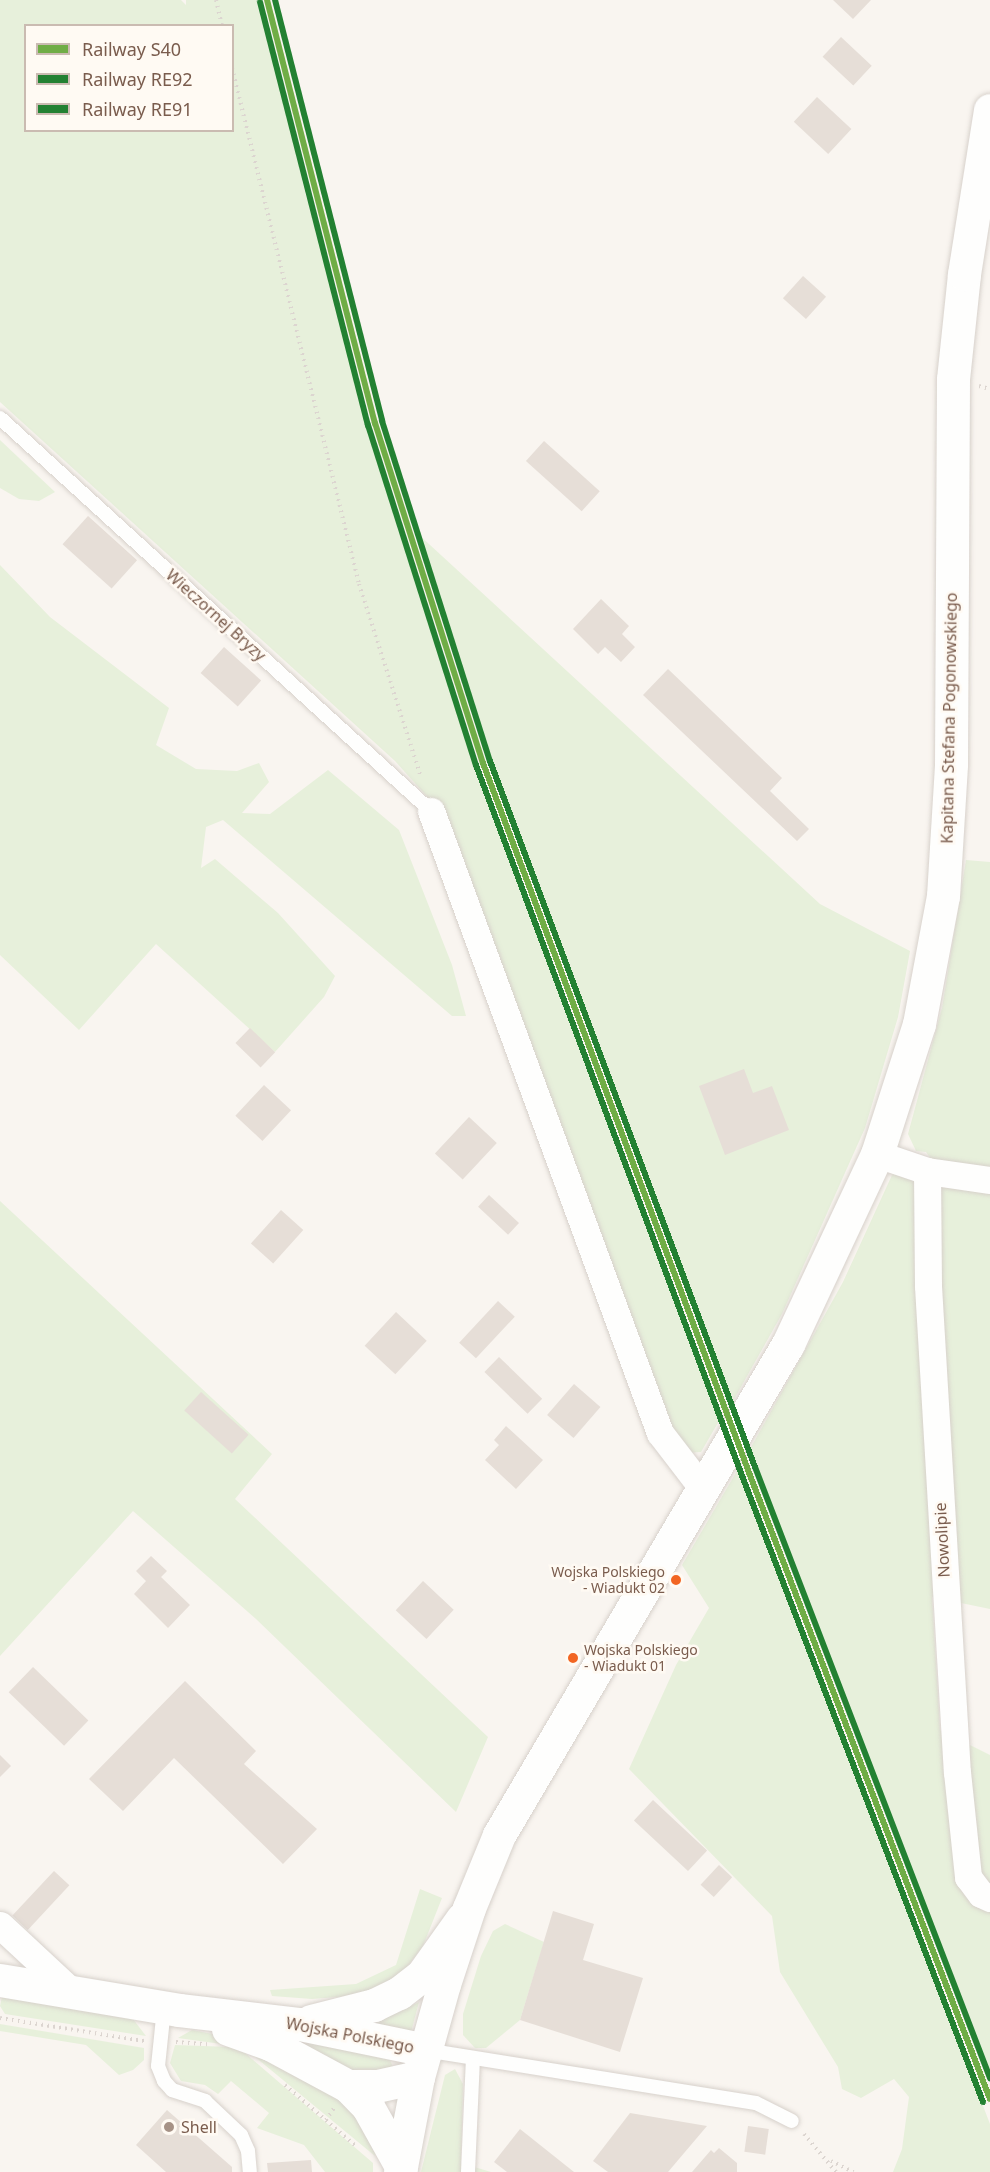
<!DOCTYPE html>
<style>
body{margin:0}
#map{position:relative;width:990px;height:2172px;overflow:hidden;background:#f9f5f0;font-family:"Noto Sans",sans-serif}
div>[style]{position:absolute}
.green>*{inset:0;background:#e7f0db}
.building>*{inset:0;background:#e6ded7;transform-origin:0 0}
.path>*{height:4px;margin-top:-2px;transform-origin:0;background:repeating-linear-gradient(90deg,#dcd5d0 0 1.5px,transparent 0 6px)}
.roads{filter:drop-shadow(0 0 2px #d7d1cb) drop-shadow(0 0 2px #d7d1cb)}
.service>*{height:14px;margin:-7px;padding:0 7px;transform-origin:7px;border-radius:7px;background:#fefefd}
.minor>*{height:27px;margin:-13.5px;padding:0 13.5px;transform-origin:13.5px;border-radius:13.5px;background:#fefefd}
.tertiary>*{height:33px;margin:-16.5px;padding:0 16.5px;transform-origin:16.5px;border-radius:16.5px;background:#fefefd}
.secondary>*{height:33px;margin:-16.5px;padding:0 16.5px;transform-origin:16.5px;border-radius:16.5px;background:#fefefd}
.rail-1>*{height:6px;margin:-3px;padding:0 3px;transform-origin:3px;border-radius:3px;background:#70ad46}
.rail-2>*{height:6px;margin:-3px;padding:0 3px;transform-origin:3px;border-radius:3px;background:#238132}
.rail-3>*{height:6px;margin:-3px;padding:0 3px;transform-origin:3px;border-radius:3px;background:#238132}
.dots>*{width:16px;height:16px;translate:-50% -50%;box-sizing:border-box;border:3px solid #fffaf3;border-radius:50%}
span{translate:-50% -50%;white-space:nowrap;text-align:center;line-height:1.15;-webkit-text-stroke:5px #fffaf3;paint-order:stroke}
.bus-label{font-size:14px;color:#7a5c4d}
.right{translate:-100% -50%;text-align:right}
.left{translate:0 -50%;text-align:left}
.street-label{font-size:16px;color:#7a5c4d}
.poi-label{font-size:16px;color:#7a5c4d}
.legend{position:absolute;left:24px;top:24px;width:210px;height:108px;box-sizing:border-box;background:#fffaf3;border:2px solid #cabbb1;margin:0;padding:8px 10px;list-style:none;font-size:18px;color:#7a5c4d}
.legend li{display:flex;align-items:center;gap:12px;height:30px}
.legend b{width:30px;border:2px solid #cabbb1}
</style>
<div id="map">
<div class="green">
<i style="clip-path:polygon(evenodd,0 0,181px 0,186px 5px,186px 0,259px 0,305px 192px,397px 526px,479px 776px,719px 1421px,701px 1452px,687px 1453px,679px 1444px,439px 810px,395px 761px,0 402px,0 0,26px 26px,232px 26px,232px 130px,26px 130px,26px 26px)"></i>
<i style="clip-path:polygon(0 440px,55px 492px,39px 501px,19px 499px,0 488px)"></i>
<i style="clip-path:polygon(417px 533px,820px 904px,910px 951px,898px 1017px,865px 1128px,782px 1314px,732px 1403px,489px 753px)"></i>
<i style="clip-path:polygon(0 565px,50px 617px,169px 708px,156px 745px,196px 769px,237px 771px,259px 763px,269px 782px,242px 813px,270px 814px,328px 770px,399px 830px,452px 965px,466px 1016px,452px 1016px,223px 820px,206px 827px,201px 868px,215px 859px,278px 913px,335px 976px,324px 997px,275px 1052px,156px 944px,79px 1030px,0 955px)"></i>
<i style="clip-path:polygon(966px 860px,990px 862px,990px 1609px,932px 1597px,940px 1730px,990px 1755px,990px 2070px,750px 1449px,843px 1282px,892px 1175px,896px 1171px,934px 1163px,926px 1152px,916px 1151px,908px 1134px,942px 1008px)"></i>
<i style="clip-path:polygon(0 1201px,272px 1454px,235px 1499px,488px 1737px,456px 1812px,256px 1619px,133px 1511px,0 1656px)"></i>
<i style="clip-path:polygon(738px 1469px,990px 2124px,990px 2172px,893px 2172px,902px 2149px,909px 2097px,894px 2079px,861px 2098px,842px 2089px,838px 2067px,780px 1972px,772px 1916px,629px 1769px,676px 1665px,709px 1608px,682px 1565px)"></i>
<i style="clip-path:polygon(420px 1889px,442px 1898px,423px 1946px,400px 1976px,361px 1995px,312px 1999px,272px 1996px,270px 1990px,356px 1984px,396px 1965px)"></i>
<i style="clip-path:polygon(505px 1924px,544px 1942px,520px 2020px,486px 2048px,475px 2048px,463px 2035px,463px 2014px,481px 1956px,493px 1931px)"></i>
<i style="clip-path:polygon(3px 1992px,130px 2015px,146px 2036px,5px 2014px,0 2006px)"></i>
<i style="clip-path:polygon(419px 2002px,410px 2036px,369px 2023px,397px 2013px)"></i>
<i style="clip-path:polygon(0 2024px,144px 2048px,144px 2060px,133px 2070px,119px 2075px,86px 2045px,0 2031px)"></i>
<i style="clip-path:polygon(192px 2030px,228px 2037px,347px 2099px,374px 2146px,375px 2156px,243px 2047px,178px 2038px)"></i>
<i style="clip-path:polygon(280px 2031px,389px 2058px,396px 2074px,352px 2072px)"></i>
<i style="clip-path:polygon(175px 2045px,231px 2047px,245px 2053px,373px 2163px,373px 2172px,325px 2172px,304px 2145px,257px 2128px,269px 2113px,231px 2081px,218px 2094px,205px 2085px,181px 2081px,170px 2063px)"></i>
<i style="clip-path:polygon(455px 2069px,463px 2084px,461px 2163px,491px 2172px,421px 2172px,445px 2075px)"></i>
</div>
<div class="building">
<i style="clip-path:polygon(833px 0,871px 0,853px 19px)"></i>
<i style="left:841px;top:37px;width:42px;height:27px;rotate:43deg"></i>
<i style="left:817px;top:97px;width:47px;height:34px;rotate:43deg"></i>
<i style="left:803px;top:276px;width:31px;height:30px;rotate:42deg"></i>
<i style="left:544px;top:441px;width:75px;height:27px;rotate:42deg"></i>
<i style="left:88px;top:516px;width:66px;height:38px;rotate:42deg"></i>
<i style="clip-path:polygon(601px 599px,629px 626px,622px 634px,635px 647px,621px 662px,605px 647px,598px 654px,573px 629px)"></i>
<i style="left:224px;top:647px;width:50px;height:35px;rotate:42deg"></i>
<i style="clip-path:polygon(668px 669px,782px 778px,770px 791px,809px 829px,797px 841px,643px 695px)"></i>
<i style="left:250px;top:1028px;width:35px;height:21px;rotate:44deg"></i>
<i style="clip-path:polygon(744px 1069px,753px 1093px,772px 1086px,789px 1130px,725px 1155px,699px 1086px)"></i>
<i style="left:264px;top:1085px;width:37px;height:42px;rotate:43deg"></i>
<i style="left:469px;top:1117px;width:38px;height:50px;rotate:43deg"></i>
<i style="left:489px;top:1195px;width:41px;height:16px;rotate:43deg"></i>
<i style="left:281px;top:1210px;width:30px;height:45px;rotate:42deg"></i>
<i style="left:498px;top:1301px;width:23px;height:57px;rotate:43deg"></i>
<i style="left:396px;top:1312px;width:42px;height:46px;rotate:43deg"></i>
<i style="left:499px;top:1357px;width:60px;height:21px;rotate:44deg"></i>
<i style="left:574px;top:1384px;width:35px;height:41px;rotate:41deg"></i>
<i style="left:201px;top:1392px;width:64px;height:25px;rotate:42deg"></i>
<i style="clip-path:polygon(506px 1426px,543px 1460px,516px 1489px,485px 1460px,499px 1445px,494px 1440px)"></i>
<i style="clip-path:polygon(151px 1556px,167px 1571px,161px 1577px,190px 1605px,168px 1628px,134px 1594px,146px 1581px,136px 1571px)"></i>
<i style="left:423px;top:1581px;width:42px;height:40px;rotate:43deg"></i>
<i style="left:33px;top:1667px;width:77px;height:35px;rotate:44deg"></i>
<i style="clip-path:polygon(185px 1681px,256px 1751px,244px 1764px,317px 1829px,283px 1864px,174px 1758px,123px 1811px,89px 1779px)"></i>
<i style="clip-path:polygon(0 1755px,11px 1766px,0 1777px)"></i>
<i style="left:653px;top:1800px;width:74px;height:28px;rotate:43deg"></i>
<i style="left:719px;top:1865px;width:18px;height:27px;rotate:43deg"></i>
<i style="left:54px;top:1871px;width:21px;height:61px;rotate:43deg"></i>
<i style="clip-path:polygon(553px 1911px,594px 1924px,583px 1960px,643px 1978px,620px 2052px,520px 2020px)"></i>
<i style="clip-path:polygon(167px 2110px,232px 2167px,232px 2172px,166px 2172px,136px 2145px)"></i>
<i style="clip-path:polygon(630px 2113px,707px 2126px,668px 2172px,608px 2172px,593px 2161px)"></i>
<i style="left:748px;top:2126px;width:21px;height:26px;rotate:8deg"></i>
<i style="clip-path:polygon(520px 2129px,574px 2172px,507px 2172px,494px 2162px)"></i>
<i style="clip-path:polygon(719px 2148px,737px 2163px,737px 2172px,692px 2172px,711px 2150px,714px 2153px)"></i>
<i style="clip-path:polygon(311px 2160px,312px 2172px,268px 2172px,267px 2163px)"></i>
</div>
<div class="path">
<i style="left:216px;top:0;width:27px;rotate:77deg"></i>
<i style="left:232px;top:68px;width:531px;rotate:76.17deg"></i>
<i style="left:359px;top:584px;width:203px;rotate:72.2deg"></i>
<i style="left:979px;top:386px;width:11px;rotate:15deg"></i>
<i style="left:0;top:2018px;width:146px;rotate:9.1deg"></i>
<i style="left:176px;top:2042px;width:31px;rotate:4deg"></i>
<i style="left:285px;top:2085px;width:95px;rotate:40.7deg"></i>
<i style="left:326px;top:2120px;width:14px;rotate:-56deg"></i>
<i style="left:804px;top:2134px;width:50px;rotate:49.9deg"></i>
<i style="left:831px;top:2161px;width:25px;rotate:26deg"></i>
</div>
<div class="roads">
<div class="service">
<i style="left:0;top:418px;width:583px;rotate:42.36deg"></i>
<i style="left:164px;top:2008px;width:58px;rotate:95.9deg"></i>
<i style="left:158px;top:2066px;width:16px;rotate:68deg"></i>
<i style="left:164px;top:2081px;width:12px;rotate:48deg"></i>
<i style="left:172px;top:2090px;width:35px;rotate:18deg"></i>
<i style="left:205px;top:2101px;width:50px;rotate:43.4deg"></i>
<i style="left:241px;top:2135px;width:17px;rotate:66deg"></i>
<i style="left:248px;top:2151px;width:21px;rotate:85deg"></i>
<i style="left:425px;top:2050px;width:335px;rotate:9.1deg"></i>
<i style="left:756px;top:2103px;width:40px;rotate:26.6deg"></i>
<i style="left:468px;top:2172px;width:114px;rotate:-87.5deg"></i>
</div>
<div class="minor">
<i style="left:431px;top:811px;width:663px;rotate:69.79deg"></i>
<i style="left:660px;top:1433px;width:71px;rotate:52.5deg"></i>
<i style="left:877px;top:1154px;width:53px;rotate:18.8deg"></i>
<i style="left:927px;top:1171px;width:64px;rotate:8.1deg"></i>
<i style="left:927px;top:1171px;width:115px;rotate:89.5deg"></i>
<i style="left:928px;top:1286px;width:487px;rotate:86.6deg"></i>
<i style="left:957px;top:1772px;width:106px;rotate:84deg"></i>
<i style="left:968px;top:1877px;width:21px;rotate:53deg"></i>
<i style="left:981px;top:1894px;width:10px;rotate:24deg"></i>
<i style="left:0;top:1925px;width:98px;rotate:42.9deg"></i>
</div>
<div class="tertiary">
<i style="left:0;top:1980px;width:181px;rotate:9.5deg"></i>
<i style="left:179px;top:2010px;width:122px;rotate:6.6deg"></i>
<i style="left:300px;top:2024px;width:128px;rotate:11.7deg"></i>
<i style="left:311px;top:2021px;width:65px;rotate:-14.3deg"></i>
<i style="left:374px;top:2005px;width:28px;rotate:-26deg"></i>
<i style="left:399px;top:1993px;width:29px;rotate:-38deg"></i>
<i style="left:422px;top:1975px;width:69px;rotate:-54.5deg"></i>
<i style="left:228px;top:2029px;width:45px;rotate:19.7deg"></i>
<i style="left:270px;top:2044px;width:89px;rotate:28.3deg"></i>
<i style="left:348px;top:2086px;width:29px;rotate:46deg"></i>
<i style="left:368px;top:2107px;width:68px;rotate:60.8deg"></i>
<i style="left:348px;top:2086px;width:29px"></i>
<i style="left:377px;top:2086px;width:42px;rotate:-12.4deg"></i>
</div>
<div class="secondary">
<i style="left:400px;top:2172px;width:97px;rotate:-79.3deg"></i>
<i style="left:418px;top:2077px;width:97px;rotate:-74.4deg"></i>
<i style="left:444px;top:1984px;width:80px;rotate:-71.8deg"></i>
<i style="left:469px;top:1908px;width:79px;rotate:-67.7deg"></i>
<i style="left:499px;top:1835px;width:570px;rotate:-59.52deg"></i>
<i style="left:788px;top:1344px;width:210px;rotate:-64.9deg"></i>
<i style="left:877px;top:1154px;width:137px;rotate:-72.1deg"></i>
<i style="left:919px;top:1024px;width:130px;rotate:-79.4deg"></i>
<i style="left:943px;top:896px;width:132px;rotate:-86.5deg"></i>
<i style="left:951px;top:764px;width:385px;rotate:-89.7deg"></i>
<i style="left:953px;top:379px;width:106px;rotate:-84deg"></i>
<i style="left:964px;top:274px;width:166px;rotate:-81deg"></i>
</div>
</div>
<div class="rail-1">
<i style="left:267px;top:0;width:437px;rotate:75.7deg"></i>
<i style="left:375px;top:423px;width:357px;rotate:72.4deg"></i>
<i style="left:483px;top:763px;width:755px;rotate:69.45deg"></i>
<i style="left:748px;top:1470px;width:674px;rotate:68.96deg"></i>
</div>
<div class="rail-2">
<i style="left:260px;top:2px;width:437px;rotate:75.7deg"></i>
<i style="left:368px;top:425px;width:357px;rotate:72.4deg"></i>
<i style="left:476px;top:765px;width:756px;rotate:69.48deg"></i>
<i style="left:741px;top:1473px;width:674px;rotate:68.96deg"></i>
</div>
<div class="rail-3">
<i style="left:275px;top:0;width:434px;rotate:75.7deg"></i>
<i style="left:382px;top:421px;width:357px;rotate:72.4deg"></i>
<i style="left:490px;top:761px;width:754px;rotate:69.43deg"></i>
<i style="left:755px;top:1467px;width:655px;rotate:68.96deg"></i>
</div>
<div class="dots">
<i style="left:676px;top:1580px;background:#f26522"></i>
<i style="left:573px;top:1658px;background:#f26522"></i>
<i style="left:169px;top:2127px;background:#a69286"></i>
</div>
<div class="bus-label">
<span class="right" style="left:665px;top:1580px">Wojska Polskiego<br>- Wiadukt 02</span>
<span class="left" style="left:584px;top:1658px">Wojska Polskiego<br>- Wiadukt 01</span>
</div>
<div class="street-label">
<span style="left:216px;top:615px;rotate:42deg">Wieczornej Bryzy</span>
<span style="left:949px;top:718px;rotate:-89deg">Kapitana Stefana Pogonowskiego</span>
<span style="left:942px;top:1540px;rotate:-93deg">Nowolipie</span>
<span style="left:350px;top:2035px;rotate:11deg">Wojska Polskiego</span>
</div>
<div class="poi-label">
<span class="left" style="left:181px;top:2127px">Shell</span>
</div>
<ul class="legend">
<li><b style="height:8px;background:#70ad46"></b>Railway S40</li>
<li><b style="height:8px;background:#238132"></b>Railway RE92</li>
<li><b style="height:8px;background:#238132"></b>Railway RE91</li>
</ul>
</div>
